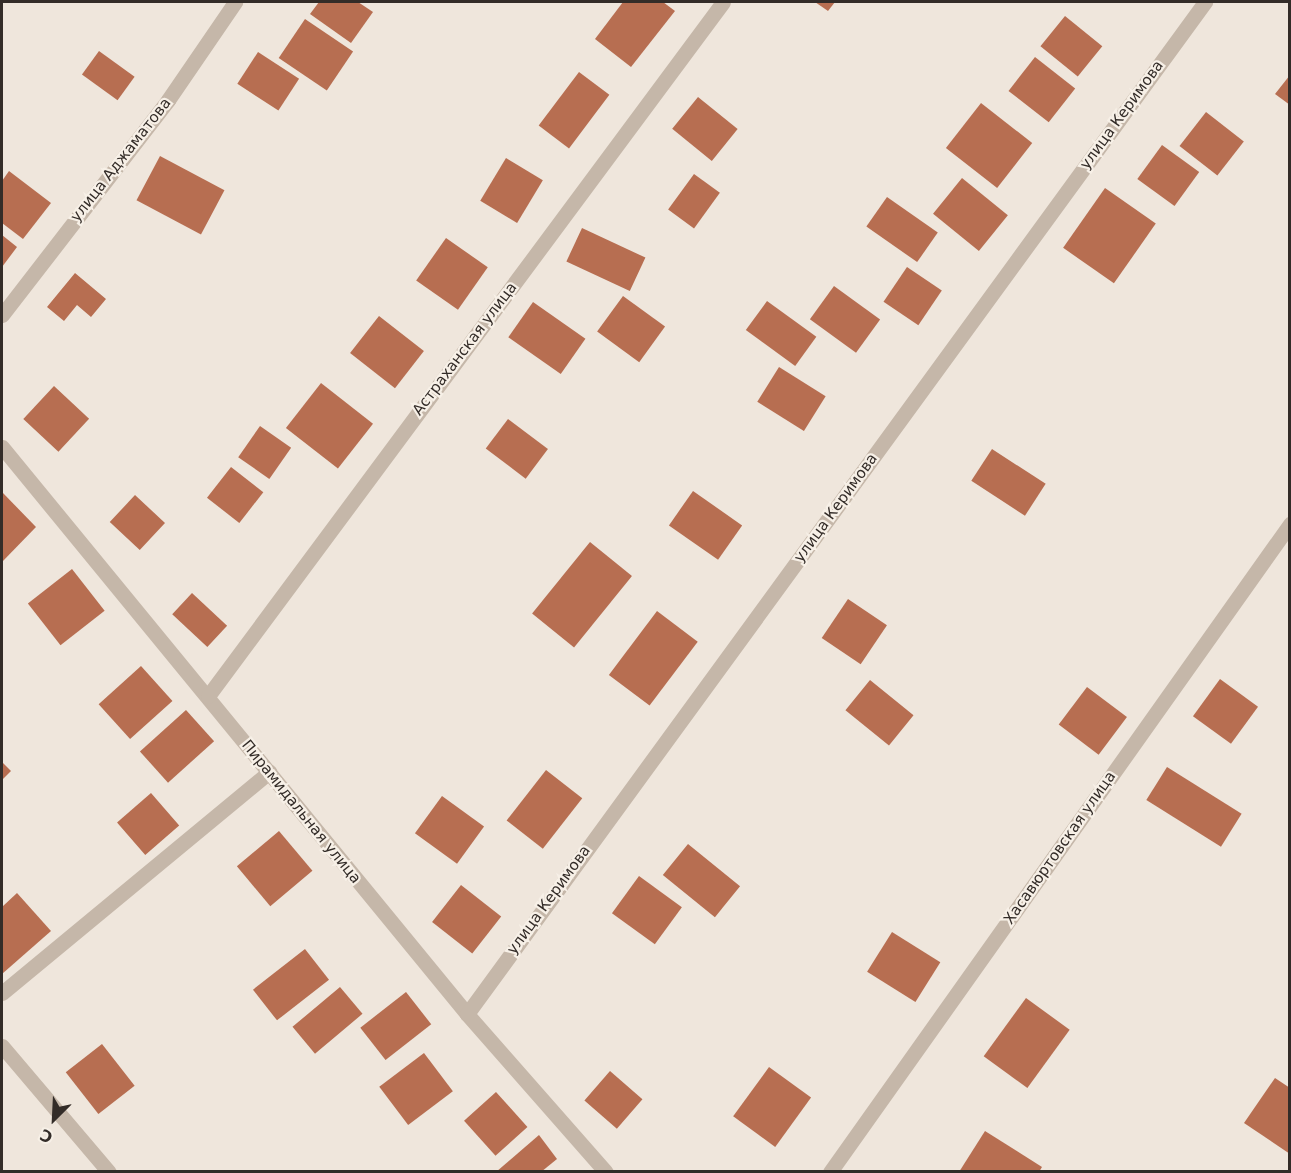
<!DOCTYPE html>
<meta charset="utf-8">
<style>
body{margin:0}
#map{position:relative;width:1291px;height:1173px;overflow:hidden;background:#efe6dc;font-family:"DejaVu Sans",sans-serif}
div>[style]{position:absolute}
.building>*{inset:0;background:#b76e51;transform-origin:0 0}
.street>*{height:15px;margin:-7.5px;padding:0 7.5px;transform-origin:7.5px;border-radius:7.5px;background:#c5b7a9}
span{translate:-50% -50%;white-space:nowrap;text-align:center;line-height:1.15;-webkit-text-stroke:4.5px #f7f0e7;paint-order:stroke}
.street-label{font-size:15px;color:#332c28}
.frame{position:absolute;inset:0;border:3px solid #332c28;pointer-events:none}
.north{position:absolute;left:24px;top:1089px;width:60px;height:60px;-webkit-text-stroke:4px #f7f0e7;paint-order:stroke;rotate:204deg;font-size:16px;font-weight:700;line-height:24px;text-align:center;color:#332c28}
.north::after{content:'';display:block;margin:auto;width:21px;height:27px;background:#332c28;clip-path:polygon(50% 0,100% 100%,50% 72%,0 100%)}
</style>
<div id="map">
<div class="building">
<i style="clip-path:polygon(319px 2px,358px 2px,373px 12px,351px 43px,310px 14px)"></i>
<i style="clip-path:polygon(623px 2px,663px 2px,675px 11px,631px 67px,595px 39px)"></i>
<i style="clip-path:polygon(815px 2px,835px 2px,828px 11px)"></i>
<i style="left:1065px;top:16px;width:48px;height:39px;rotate:39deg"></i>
<i style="left:305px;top:19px;width:58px;height:47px;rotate:34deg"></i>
<i style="left:99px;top:51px;width:44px;height:29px;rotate:36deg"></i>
<i style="left:258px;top:52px;width:49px;height:38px;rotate:33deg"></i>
<i style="left:1035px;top:57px;width:51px;height:43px;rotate:38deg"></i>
<i style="left:579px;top:72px;width:38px;height:67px;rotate:37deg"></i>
<i style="clip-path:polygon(1290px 75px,1290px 105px,1275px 94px)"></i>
<i style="left:698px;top:97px;width:51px;height:41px;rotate:39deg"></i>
<i style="left:981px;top:103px;width:65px;height:57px;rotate:38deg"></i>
<i style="left:1206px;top:112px;width:48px;height:43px;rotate:38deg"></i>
<i style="left:1162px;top:145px;width:46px;height:42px;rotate:36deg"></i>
<i style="left:160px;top:156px;width:73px;height:50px;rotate:28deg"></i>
<i style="left:506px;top:158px;width:43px;height:50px;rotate:31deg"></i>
<i style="clip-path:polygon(9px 171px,51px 203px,23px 239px,2px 223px,2px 181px)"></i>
<i style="left:694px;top:174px;width:32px;height:44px;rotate:36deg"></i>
<i style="left:962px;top:178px;width:59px;height:46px;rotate:39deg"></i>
<i style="left:1105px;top:188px;width:62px;height:73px;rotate:35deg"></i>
<i style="left:887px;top:197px;width:62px;height:36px;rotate:35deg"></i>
<i style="left:582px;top:228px;width:70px;height:37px;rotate:25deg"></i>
<i style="clip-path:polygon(2px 235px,17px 247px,2px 267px)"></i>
<i style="left:446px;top:238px;width:51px;height:52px;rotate:35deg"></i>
<i style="left:907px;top:267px;width:42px;height:42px;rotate:34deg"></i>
<i style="clip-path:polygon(75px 273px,106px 299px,91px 317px,77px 305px,64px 321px,47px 307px)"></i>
<i style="left:834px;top:286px;width:57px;height:41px;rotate:36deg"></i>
<i style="left:623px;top:296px;width:52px;height:44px;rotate:36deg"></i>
<i style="left:767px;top:301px;width:61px;height:36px;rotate:36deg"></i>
<i style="left:533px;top:302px;width:64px;height:43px;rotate:35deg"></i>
<i style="left:379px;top:316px;width:57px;height:47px;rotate:38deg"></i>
<i style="left:779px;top:367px;width:55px;height:41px;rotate:32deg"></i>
<i style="left:321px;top:383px;width:66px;height:57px;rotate:38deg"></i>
<i style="left:54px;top:386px;width:48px;height:45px;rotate:43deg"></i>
<i style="left:508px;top:419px;width:50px;height:37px;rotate:37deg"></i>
<i style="left:260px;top:426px;width:38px;height:38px;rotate:35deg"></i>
<i style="left:992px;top:449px;width:64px;height:38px;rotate:33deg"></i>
<i style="left:231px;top:467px;width:41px;height:39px;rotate:38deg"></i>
<i style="left:693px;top:491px;width:60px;height:42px;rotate:35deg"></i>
<i style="clip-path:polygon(2px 492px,36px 527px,2px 562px)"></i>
<i style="left:135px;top:495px;width:41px;height:37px;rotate:43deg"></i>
<i style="left:590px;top:542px;width:54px;height:92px;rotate:39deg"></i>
<i style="left:72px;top:569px;width:53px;height:56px;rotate:52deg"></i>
<i style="left:192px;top:593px;width:48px;height:29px;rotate:43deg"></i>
<i style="left:848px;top:599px;width:47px;height:47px;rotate:34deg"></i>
<i style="left:657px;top:611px;width:51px;height:80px;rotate:37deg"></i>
<i style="left:141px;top:666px;width:47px;height:57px;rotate:48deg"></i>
<i style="left:1220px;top:679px;width:47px;height:46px;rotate:36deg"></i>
<i style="left:870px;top:680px;width:56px;height:39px;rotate:39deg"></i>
<i style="left:1087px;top:687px;width:50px;height:47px;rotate:37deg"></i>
<i style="left:186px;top:710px;width:42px;height:62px;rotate:48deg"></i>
<i style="clip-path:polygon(2px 762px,11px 771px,2px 780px)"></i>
<i style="left:1167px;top:767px;width:88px;height:39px;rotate:32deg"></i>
<i style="left:546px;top:770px;width:46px;height:64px;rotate:38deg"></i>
<i style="left:151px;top:793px;width:43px;height:45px;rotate:49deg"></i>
<i style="left:442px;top:796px;width:52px;height:46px;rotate:36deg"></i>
<i style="left:279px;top:831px;width:52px;height:55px;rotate:50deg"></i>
<i style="left:688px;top:844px;width:67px;height:40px;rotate:39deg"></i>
<i style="left:639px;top:876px;width:53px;height:46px;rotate:36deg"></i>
<i style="left:461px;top:885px;width:51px;height:47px;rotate:38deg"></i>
<i style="clip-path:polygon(17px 893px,51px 931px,2px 974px,2px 907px)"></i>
<i style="left:892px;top:932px;width:57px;height:47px;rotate:32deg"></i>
<i style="left:305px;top:949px;width:39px;height:66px;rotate:52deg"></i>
<i style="left:340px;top:987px;width:35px;height:62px;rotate:50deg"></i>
<i style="left:406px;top:992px;width:41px;height:58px;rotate:52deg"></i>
<i style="left:1026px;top:998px;width:54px;height:72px;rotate:36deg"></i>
<i style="left:102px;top:1044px;width:53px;height:46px;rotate:52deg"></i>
<i style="left:424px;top:1053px;width:48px;height:56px;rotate:53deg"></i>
<i style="left:769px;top:1067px;width:52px;height:61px;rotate:36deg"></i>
<i style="left:610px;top:1071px;width:43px;height:39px;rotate:41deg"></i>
<i style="clip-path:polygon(1275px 1078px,1290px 1088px,1290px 1154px,1244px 1123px)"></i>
<i style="left:496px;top:1092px;width:47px;height:43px;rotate:48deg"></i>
<i style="clip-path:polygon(985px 1131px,1042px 1167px,1039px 1172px,959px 1172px)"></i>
<i style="clip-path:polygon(539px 1135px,557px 1159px,541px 1172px,496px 1172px)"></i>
</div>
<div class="street">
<i style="left:2px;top:315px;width:272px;rotate:-52.3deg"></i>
<i style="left:168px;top:100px;width:119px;rotate:-55.6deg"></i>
<i style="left:2px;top:447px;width:733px;rotate:50.64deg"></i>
<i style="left:467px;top:1014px;width:210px;rotate:48.7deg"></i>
<i style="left:208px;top:696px;width:864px;rotate:-53.42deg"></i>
<i style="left:2px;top:993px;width:347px;rotate:-39.6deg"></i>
<i style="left:467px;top:1014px;width:1253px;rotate:-53.9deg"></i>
<i style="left:2px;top:1046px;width:165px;rotate:49.7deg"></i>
<i style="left:830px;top:1172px;width:795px;rotate:-54.63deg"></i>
</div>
<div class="street-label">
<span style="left:1122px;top:115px;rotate:-54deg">улица Керимова</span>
<span style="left:121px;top:160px;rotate:-52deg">улица Аджаматова</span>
<span style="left:465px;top:349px;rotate:-53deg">Астраханская улица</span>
<span style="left:836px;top:508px;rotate:-54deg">улица Керимова</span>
<span style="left:301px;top:812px;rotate:51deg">Пирамидальная улица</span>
<span style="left:1060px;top:848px;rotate:-55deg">Хасавюртовская улица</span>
<span style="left:549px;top:900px;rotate:-54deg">улица Керимова</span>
</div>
<div class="frame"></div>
<div class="north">С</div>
</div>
